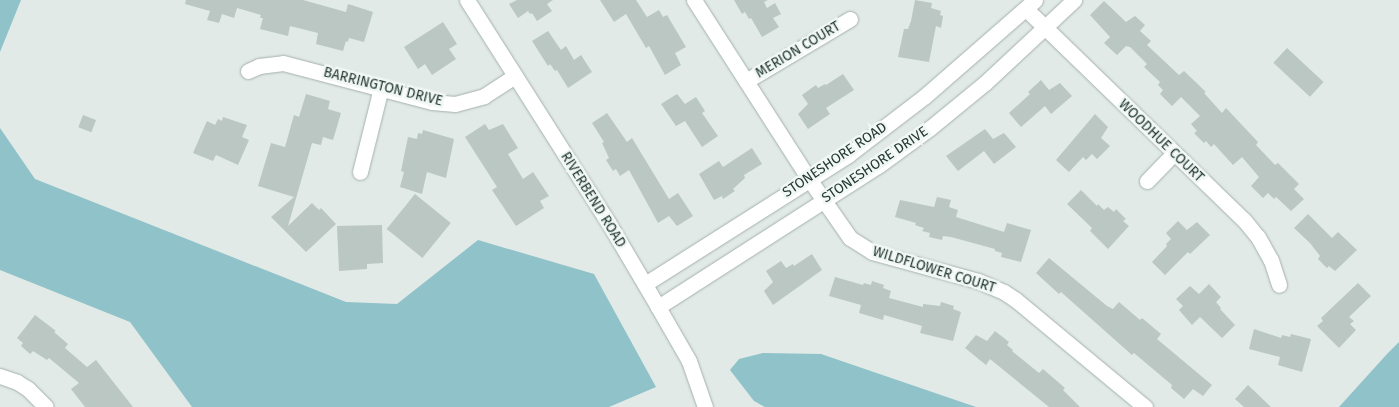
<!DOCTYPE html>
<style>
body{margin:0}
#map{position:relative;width:1399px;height:407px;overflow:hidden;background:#e1eae6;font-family:"Fira Sans",sans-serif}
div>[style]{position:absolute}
.water>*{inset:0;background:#8fc2c9}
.building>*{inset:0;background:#bac7c2;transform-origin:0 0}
.roads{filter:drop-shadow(0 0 1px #a5b1ac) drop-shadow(0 0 1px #a5b1ac)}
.street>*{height:15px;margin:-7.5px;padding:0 7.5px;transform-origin:7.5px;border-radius:7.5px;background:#fff}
.secondary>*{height:15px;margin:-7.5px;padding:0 7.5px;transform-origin:7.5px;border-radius:7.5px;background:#fff}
span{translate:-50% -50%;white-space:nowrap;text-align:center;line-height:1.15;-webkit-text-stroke:5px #f1f7f4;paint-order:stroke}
.street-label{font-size:14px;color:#243932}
</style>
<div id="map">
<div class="water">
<i style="clip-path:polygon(0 0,21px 0,0 52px)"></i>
<i style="clip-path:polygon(0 128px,35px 179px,346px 302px,397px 304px,478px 240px,594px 274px,656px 387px,609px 407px,192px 407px,130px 322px,0 270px)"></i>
<i style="clip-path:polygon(1399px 342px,1399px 407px,1339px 407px,1387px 354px)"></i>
<i style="clip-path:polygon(763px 353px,821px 354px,976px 407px,765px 407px,754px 401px,730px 370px,739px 359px)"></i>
</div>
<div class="building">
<i style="clip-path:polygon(186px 0,303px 0,346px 12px,348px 4px,373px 12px,364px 42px,349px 38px,348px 42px,346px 41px,343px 51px,316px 44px,318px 33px,290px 26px,288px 36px,260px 29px,263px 18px,260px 18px,261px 15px,237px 8px,234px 18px,222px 14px,219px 23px,207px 20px,210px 11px,185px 4px)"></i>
<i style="clip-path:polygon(517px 0,553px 0,547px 4px,552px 11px,537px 21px,532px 13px,530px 14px,528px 11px,518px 18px,509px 4px)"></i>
<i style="clip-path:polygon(600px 0,636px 0,647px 17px,659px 10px,663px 17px,667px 15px,686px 47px,675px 53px,681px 65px,665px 75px,649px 46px,646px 48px,626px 14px,614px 22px)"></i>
<i style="clip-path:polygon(734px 0,768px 0,764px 2px,767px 8px,775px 3px,781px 14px,773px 18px,779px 27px,762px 37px,751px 18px,749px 19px,745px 12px,742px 14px)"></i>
<i style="clip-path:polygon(915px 0,932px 3px,931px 8px,941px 11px,940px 15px,943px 16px,941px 28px,936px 26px,929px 62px,898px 57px,904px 29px,908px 29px,911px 21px)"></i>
<i style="clip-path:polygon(1104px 1px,1126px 22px,1135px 16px,1145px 25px,1140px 31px,1151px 41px,1147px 45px,1179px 75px,1184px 71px,1206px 92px,1204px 93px,1222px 113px,1226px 108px,1258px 142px,1256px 145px,1275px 165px,1278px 163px,1299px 184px,1294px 189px,1304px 199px,1291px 211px,1276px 197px,1274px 199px,1268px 193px,1263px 198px,1251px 186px,1259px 177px,1242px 157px,1233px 165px,1214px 144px,1211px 147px,1206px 141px,1204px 143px,1194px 133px,1197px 131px,1191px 124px,1200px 116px,1181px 97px,1172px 106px,1160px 94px,1163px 90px,1158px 85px,1160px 82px,1144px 67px,1147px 64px,1130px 47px,1126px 46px,1117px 55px,1104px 43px,1110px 37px,1090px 15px)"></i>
<i style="clip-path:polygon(443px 22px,457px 44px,449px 49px,456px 59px,432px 75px,425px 64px,418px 69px,404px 47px)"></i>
<i style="clip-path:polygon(548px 31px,561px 50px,566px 46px,574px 60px,581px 55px,592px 72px,568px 88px,557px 70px,555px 71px,550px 64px,548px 66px,532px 41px)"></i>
<i style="left:1287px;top:48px;width:50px;height:20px;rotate:43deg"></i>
<i style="clip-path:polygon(843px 74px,854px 90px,826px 108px,830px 114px,808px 129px,798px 114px,808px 104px,802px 95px,816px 85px,818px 88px,825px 84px,826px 85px)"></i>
<i style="clip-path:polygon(1041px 80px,1049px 90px,1060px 83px,1072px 96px,1051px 114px,1045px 106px,1021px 127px,1009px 113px,1030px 94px,1028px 92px)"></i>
<i style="clip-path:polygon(306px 94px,330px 101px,328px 109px,341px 113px,333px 140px,323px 137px,321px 145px,312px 143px,288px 226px,312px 203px,319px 210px,321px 208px,336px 224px,306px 252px,271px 217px,294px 197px,258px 186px,271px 143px,285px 147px,294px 115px,299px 117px)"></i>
<i style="clip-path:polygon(677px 94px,685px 104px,696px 97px,705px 111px,702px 113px,718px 136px,702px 147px,685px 121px,676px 126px,661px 104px)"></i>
<i style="clip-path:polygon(607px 113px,627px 142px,632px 138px,669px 199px,678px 193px,693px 216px,677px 226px,669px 216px,658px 223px,629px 170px,620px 176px,616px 169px,613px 171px,606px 160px,609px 158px,602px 143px,604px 142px,592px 123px)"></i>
<i style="clip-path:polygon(1095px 114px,1108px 127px,1101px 138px,1110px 146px,1097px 159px,1092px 154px,1086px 160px,1083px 157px,1069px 172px,1056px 160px)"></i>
<i style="left:83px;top:115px;width:14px;height:13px;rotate:21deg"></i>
<i style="clip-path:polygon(223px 117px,247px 125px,242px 137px,249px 140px,238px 165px,216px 155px,213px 161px,193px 153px,207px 121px,215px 125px,218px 119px,222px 121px)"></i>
<i style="clip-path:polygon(485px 124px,489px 130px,503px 124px,518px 148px,508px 154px,523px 179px,533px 172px,549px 196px,540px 201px,544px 208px,516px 226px,492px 190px,497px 187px,465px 137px)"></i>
<i style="clip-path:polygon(985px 129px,993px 139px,1004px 133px,1016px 147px,994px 164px,984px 151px,958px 171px,946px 156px)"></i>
<i style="clip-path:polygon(423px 130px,454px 139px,446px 178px,427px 172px,422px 194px,400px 187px,404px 172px,401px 171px,408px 137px,417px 139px,418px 133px,422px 134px)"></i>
<i style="clip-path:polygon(752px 148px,762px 164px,744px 175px,745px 178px,733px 189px,735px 191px,723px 199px,722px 196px,714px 200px,699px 174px,719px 161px,723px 167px)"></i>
<i style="clip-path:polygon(1081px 190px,1097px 206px,1098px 204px,1104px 210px,1108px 207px,1114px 212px,1116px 209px,1126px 219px,1123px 221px,1129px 226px,1108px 249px,1090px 231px,1092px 228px,1067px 204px)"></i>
<i style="left:415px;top:194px;width:46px;height:45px;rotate:39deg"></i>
<i style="clip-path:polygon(937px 197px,951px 200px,949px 207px,958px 210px,956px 217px,1004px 232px,1007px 223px,1031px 230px,1021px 262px,1001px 257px,1002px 253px,995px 251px,995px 249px,951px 237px,943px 236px,942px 240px,929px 237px,930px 233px,922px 231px,924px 228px,915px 225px,916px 223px,895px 217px,900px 200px,934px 207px)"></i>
<i style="clip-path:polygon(1308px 214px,1332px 238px,1338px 232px,1357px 250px,1335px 271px,1329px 266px,1327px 268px,1318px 259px,1320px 256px,1310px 243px,1294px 228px)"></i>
<i style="clip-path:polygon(1178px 221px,1187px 230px,1197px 222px,1210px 235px,1190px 254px,1188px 252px,1165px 275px,1152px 262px,1167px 246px,1166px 244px,1171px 239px,1166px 233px)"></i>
<i style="clip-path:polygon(382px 225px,383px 263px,367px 264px,367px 269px,339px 271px,337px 226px)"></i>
<i style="clip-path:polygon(812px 254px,822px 270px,773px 305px,764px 291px,773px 282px,766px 271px,781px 261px,786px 268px,793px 264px,794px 266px)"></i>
<i style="clip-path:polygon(1049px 258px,1107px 306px,1113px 309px,1119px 302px,1140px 320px,1142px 318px,1161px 334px,1157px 339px,1212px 385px,1203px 396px,1193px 389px,1184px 399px,1171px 388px,1172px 385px,1134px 353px,1132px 355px,1061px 292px,1059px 294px,1036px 273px)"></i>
<i style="clip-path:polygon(835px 277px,863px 285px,864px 283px,871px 285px,872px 281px,884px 285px,883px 288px,891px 291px,889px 298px,923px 307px,923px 304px,940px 306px,941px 302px,954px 306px,953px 309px,961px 312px,953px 341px,920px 333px,922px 326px,884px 315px,883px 320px,859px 313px,861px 305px,829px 296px)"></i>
<i style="clip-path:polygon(1358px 283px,1371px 296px,1349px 317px,1354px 321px,1350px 324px,1356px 330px,1339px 348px,1317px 326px,1323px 321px,1321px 318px)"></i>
<i style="clip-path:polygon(1209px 284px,1221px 297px,1216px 302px,1221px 308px,1220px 309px,1235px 325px,1222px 338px,1200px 317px,1192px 325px,1179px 310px,1183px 306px,1176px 299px,1190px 286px,1199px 294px)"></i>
<i style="clip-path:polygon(35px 315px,56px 331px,54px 332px,68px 344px,65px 348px,87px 367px,96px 360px,133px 407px,85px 407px,71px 389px,79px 383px,49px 358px,47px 360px,33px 351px,30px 354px,21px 346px,23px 343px,17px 338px)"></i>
<i style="clip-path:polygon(1254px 329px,1281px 338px,1282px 335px,1290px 337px,1291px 334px,1311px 339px,1302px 372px,1278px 365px,1280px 357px,1249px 349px)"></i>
<i style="clip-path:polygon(995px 331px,1009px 342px,1007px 345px,1013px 350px,1012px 351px,1039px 373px,1043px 369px,1065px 388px,1063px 390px,1080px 407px,1049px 407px,990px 359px,986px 365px,965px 348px,976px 335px,987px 341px)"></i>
<i style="clip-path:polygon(1248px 385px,1271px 407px,1244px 407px,1235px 399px)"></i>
</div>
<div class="roads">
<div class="street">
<i style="left:694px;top:0;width:213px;rotate:57.3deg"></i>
<i style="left:809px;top:179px;width:72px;rotate:55.2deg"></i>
<i style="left:850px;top:238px;width:26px;rotate:32deg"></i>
<i style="left:872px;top:252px;width:110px;rotate:15.3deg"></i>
<i style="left:978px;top:281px;width:28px;rotate:23deg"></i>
<i style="left:1004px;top:292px;width:14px;rotate:34deg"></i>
<i style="left:1016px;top:300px;width:168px;rotate:39.7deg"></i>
<i style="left:1026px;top:9px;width:303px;rotate:44.1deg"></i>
<i style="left:1244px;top:220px;width:22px;rotate:51deg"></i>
<i style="left:1258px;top:237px;width:26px;rotate:61deg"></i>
<i style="left:1271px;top:260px;width:26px;rotate:72deg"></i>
<i style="left:248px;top:71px;width:12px;rotate:-24deg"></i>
<i style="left:259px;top:66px;width:24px;rotate:-7deg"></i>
<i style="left:283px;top:63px;width:154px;rotate:14.7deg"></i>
<i style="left:432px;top:102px;width:23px;rotate:5deg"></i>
<i style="left:455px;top:104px;width:30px;rotate:-15deg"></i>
<i style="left:484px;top:96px;width:37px;rotate:-33deg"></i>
<i style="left:746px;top:81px;width:121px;rotate:-30.8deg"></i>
<i style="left:360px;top:172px;width:87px;rotate:-76deg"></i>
<i style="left:1147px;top:181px;width:39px;rotate:-46deg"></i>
<i style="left:658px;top:307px;width:62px;rotate:60.1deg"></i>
<i style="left:689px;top:361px;width:49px;rotate:70.8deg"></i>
<i style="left:0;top:376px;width:18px;rotate:19deg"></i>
<i style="left:17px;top:382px;width:13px;rotate:32deg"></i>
<i style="left:28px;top:389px;width:25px;rotate:45deg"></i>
</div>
<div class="secondary">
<i style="left:467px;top:0;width:263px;rotate:57.6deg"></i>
<i style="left:608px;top:222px;width:99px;rotate:59.5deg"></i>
<i style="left:658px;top:307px;width:261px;rotate:-32.7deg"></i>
<i style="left:878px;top:166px;width:64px;rotate:-36.2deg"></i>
<i style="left:930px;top:128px;width:71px;rotate:-39.3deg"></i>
<i style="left:985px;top:83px;width:122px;rotate:-43deg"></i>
<i style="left:645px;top:284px;width:241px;rotate:-32.4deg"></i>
<i style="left:848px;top:155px;width:97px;rotate:-37.5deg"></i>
<i style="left:925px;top:96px;width:146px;rotate:-41.1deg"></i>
</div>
</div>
<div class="street-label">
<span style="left:798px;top:50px;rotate:-31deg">MERION COURT</span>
<span style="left:383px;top:87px;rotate:14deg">BARRINGTON DRIVE</span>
<span style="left:1161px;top:141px;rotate:44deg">WOODHUE COURT</span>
<span style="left:835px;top:160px;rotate:-34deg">STONESHORE ROAD</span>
<span style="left:875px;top:165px;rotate:-34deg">STONESHORE DRIVE</span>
<span style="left:593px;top:200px;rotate:58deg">RIVERBEND ROAD</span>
<span style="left:934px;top:270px;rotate:17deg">WILDFLOWER COURT</span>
</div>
</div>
